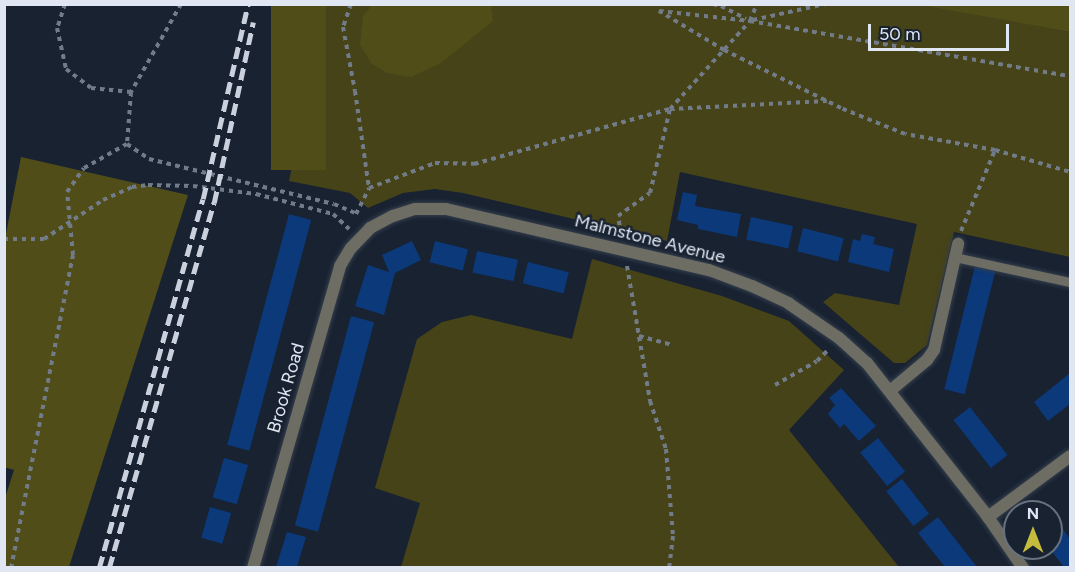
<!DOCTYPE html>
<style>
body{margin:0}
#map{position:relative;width:1075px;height:572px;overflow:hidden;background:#182231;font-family:Figtree,sans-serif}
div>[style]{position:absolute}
.green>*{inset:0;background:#464318}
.forest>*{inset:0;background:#504d19;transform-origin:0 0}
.building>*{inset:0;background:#0b3979;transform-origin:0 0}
.path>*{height:4px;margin-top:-2px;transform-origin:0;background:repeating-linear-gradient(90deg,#727b88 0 4.5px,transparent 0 9px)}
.roads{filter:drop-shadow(0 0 2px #343e4c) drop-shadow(0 0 2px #343e4c)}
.lane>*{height:9px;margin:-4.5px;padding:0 4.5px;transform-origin:4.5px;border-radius:4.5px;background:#6d6d64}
.street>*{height:12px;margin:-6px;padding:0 6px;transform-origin:6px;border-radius:6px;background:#6d6d64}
.rail>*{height:4.5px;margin-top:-2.25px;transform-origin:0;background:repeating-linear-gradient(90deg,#cad1dd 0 12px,transparent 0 18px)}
span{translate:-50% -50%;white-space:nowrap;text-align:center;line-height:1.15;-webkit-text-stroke:4.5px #182231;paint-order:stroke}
.street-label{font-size:18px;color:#e0e7f2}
.frame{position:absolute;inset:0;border:6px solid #e0e7f2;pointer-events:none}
.north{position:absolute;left:1003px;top:500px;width:60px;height:60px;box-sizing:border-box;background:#182231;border:2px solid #68717e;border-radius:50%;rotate:0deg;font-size:16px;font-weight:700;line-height:24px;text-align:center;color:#e0e7f2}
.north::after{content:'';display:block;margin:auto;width:21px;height:27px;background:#c5bc3d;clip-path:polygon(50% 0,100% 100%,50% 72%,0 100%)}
.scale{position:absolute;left:868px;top:24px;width:141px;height:27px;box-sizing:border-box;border:3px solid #e0e7f2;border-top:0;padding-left:8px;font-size:18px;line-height:21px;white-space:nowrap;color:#e0e7f2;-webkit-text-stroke:4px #182231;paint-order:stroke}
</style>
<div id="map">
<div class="green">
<i style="clip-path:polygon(921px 4px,1070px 32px,1070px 257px,954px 232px,927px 345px,905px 363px,894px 363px,823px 302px,835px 293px,899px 305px,917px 224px,680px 172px,667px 241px,463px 193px,435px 189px,403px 193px,368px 208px,350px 193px,289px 181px,326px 5px)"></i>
<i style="clip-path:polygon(592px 259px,722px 296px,789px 321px,844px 370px,789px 430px,899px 567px,401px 567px,420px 503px,375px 488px,417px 339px,442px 322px,471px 315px,572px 339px)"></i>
</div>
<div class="forest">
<i style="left:271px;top:5px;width:55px;height:165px"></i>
<i style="clip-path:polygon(372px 5px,491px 5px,493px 21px,441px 63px,411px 77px,387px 73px,371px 63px,360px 45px,363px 16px)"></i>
<i style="clip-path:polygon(921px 5px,1070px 5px,1070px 32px)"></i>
<i style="clip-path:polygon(21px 157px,188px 195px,69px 567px,5px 567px,5px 498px,14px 470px,4px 467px,4px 244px)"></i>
</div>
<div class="building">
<i style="clip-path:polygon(683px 192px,697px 195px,695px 206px,741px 214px,737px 237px,698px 229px,698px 225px,677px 220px)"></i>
<i style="left:289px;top:214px;width:23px;height:239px;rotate:15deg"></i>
<i style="left:751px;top:217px;width:43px;height:23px;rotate:12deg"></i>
<i style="left:803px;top:228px;width:42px;height:24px;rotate:14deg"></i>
<i style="clip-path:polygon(862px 234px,875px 237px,873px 244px,894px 249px,889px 272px,848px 262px,853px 239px,860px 241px)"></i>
<i style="clip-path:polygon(412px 241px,421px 260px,395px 273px,384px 315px,355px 306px,368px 265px,389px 272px,382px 255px)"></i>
<i style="left:435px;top:241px;width:34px;height:22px;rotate:14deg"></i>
<i style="left:477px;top:251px;width:42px;height:22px;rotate:12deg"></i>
<i style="left:528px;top:262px;width:42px;height:22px;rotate:14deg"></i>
<i style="left:975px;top:266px;width:21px;height:127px;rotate:14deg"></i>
<i style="left:351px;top:316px;width:24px;height:217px;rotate:15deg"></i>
<i style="clip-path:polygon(1070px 373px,1070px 404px,1048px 421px,1034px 402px)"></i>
<i style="clip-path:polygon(841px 388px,876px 426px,859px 441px,844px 424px,840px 428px,828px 414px,835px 405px,829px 398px)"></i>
<i style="left:970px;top:407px;width:61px;height:21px;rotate:52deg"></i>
<i style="left:878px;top:438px;width:43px;height:23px;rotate:51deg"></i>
<i style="left:224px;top:458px;width:25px;height:41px;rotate:16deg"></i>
<i style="left:902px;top:479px;width:44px;height:20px;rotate:52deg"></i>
<i style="left:210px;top:507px;width:22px;height:32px;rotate:16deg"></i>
<i style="clip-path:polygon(1051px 513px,1070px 539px,1070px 567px,1064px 567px,1049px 548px)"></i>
<i style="clip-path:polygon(938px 517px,977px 567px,945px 567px,918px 533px)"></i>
<i style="clip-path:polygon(287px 532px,306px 537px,297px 567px,276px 567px)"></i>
</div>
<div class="path">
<i style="left:65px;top:4px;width:25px;rotate:108deg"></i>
<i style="left:57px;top:28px;width:42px;rotate:77.6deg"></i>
<i style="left:66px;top:69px;width:31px;rotate:37deg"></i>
<i style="left:91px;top:88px;width:40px;rotate:5.7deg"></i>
<i style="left:181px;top:4px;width:101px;rotate:119.6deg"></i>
<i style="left:131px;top:92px;width:52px;rotate:94.4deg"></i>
<i style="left:127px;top:144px;width:27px;rotate:34deg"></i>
<i style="left:149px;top:159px;width:190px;rotate:13.7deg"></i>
<i style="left:334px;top:204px;width:25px;rotate:23deg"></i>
<i style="left:351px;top:4px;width:24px;rotate:109deg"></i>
<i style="left:343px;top:27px;width:65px;rotate:79.4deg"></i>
<i style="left:355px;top:91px;width:98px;rotate:81.8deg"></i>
<i style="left:713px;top:4px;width:8px;rotate:14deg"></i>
<i style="left:721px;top:6px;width:28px;rotate:27deg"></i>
<i style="left:753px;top:20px;width:74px;rotate:-12.5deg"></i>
<i style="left:995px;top:150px;width:91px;rotate:-169.9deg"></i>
<i style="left:905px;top:134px;width:69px;rotate:-157.9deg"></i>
<i style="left:841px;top:108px;width:131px;rotate:-153.6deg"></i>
<i style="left:724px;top:50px;width:76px;rotate:-149deg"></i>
<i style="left:659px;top:11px;width:92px;rotate:6.3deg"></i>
<i style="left:750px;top:21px;width:325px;rotate:9.8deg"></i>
<i style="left:356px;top:214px;width:29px;rotate:-63deg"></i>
<i style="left:369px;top:188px;width:71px;rotate:-20.7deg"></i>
<i style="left:435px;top:163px;width:39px;rotate:1deg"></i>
<i style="left:474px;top:164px;width:204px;rotate:-15.7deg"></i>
<i style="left:670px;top:109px;width:157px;rotate:-2.9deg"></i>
<i style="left:961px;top:231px;width:88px;rotate:-67.2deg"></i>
<i style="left:995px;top:150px;width:78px;rotate:16.3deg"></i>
<i style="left:621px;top:234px;width:18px;rotate:-99deg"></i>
<i style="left:618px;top:216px;width:39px;rotate:-36deg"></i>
<i style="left:650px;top:193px;width:86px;rotate:-76.6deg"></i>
<i style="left:670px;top:109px;width:119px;rotate:-47.7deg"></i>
<i style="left:750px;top:21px;width:18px;rotate:-68deg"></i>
<i style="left:4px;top:239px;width:40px"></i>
<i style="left:44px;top:239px;width:71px;rotate:-33.5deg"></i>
<i style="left:103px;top:200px;width:32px;rotate:-24deg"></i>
<i style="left:132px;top:187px;width:16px;rotate:-7deg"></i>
<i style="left:148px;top:185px;width:45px;rotate:1.3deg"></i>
<i style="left:193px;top:186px;width:64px;rotate:7.2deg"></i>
<i style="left:256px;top:194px;width:80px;rotate:14.6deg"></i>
<i style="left:333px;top:214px;width:22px;rotate:43deg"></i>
<i style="left:627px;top:266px;width:137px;rotate:80.3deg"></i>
<i style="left:650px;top:401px;width:51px;rotate:71.6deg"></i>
<i style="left:666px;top:449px;width:87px;rotate:85.4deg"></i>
<i style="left:673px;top:536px;width:32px;rotate:97deg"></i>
<i style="left:639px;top:336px;width:35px;rotate:15deg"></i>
<i style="left:775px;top:385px;width:48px;rotate:-29.7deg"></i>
<i style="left:817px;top:361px;width:17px;rotate:-45deg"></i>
<i style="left:11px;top:568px;width:319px;rotate:-78.8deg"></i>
<i style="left:73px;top:255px;width:63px;rotate:-95.4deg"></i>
<i style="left:67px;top:192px;width:29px;rotate:-55deg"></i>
<i style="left:84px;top:168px;width:49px;rotate:-29.2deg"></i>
</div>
<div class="roads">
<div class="lane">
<i style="left:955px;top:257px;width:118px;rotate:12.3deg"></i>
</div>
<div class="street">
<i style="left:891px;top:390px;width:47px;rotate:-39.8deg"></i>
<i style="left:927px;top:360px;width:12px;rotate:-55deg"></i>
<i style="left:934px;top:350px;width:109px;rotate:-77.2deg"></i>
<i style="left:988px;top:517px;width:102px;rotate:-36.6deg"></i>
<i style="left:253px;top:568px;width:314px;rotate:-73.9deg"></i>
<i style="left:340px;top:266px;width:21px;rotate:-59deg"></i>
<i style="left:351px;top:248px;width:28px;rotate:-46deg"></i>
<i style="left:370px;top:228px;width:26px;rotate:-28deg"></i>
<i style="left:393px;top:216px;width:23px;rotate:-18deg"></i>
<i style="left:415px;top:209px;width:31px"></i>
<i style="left:446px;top:209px;width:270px;rotate:13.1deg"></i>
<i style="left:709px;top:270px;width:46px;rotate:20.4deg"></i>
<i style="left:752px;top:286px;width:40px;rotate:25deg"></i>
<i style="left:788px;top:303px;width:62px;rotate:34.5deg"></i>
<i style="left:839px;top:338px;width:38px;rotate:42deg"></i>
<i style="left:867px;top:363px;width:196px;rotate:51.8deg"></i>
<i style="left:988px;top:517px;width:62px;rotate:55.5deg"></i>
</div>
</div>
<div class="rail">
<i style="left:99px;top:568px;width:383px;rotate:-74.3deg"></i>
<i style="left:203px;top:199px;width:200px;rotate:-77deg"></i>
<i style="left:109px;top:568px;width:380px;rotate:-74deg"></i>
<i style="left:214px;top:203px;width:185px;rotate:-77.8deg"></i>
</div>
<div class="street-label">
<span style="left:650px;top:239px;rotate:14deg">Malmstone Avenue</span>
<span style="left:286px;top:388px;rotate:-74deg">Brook Road</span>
</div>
<div class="frame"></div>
<div class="north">N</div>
<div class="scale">50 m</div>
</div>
